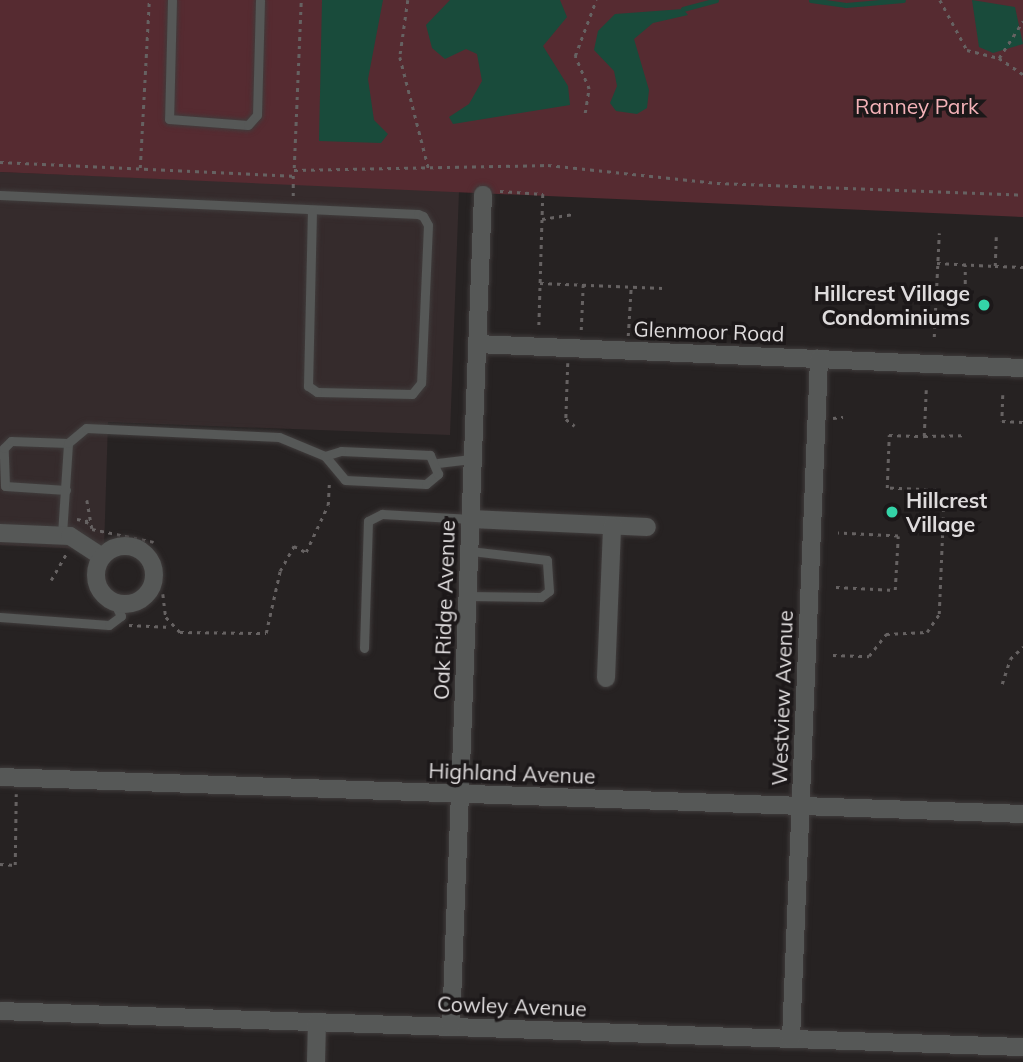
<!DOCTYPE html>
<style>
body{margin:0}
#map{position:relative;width:1023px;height:1062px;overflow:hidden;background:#262222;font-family:Mulish,sans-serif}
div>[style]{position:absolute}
.built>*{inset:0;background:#352b2c}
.green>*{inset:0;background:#562b31}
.water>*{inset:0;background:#194b3b}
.stream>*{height:4.5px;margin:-2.25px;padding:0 2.25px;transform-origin:2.25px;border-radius:2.25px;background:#194b3b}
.path>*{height:2.5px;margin-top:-1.25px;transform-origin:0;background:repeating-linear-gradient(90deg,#666262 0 3.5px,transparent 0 8.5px)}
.roads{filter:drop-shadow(0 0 2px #403c3c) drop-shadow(0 0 2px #403c3c)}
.service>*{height:9px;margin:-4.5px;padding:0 4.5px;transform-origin:4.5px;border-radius:4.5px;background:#565857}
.minor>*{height:18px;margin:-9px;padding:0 9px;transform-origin:9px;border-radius:9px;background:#565857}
.minor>.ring{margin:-9px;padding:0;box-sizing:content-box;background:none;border:18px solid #565857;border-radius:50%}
.dots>*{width:19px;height:19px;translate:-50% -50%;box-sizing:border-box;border:4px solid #1c1819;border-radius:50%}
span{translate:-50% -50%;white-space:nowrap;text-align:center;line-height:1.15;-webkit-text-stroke:7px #1c1819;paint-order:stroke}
.park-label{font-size:21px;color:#f4b2b8}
.poi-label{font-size:21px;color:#dedbdc;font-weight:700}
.right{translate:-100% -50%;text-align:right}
.left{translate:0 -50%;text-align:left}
.street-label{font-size:21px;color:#dedbdc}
</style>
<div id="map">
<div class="built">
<i style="clip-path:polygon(0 172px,459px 191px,450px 435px,108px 422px,104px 550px,0 545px)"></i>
</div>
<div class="green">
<i style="clip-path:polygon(0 0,1023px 0,1023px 217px,0 172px)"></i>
</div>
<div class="water">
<i style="clip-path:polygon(322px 0,383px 0,368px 79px,374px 120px,388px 134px,381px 143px,319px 141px)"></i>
<i style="clip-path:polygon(450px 0,560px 0,567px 17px,543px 46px,568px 86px,570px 105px,453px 124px,449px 117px,469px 104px,482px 81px,477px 54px,466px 49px,445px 59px,432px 48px,426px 25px)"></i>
<i style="clip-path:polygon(972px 0,1015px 7px,1023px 44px,993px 53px,979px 47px)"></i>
<i style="clip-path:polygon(683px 9px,688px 15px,653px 23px,634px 39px,649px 90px,647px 108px,637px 114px,616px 111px,610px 103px,617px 86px,614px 71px,594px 50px,598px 31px,615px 14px)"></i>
</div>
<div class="stream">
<i style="left:811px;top:0;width:35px;rotate:8deg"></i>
<i style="left:846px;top:5px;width:57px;rotate:-5deg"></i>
<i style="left:683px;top:9px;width:34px;rotate:-15deg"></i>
</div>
<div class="path">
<i style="left:408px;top:0;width:58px;rotate:98deg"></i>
<i style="left:400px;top:57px;width:117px;rotate:75.6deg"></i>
<i style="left:940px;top:0;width:57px;rotate:61.6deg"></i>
<i style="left:967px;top:50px;width:33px;rotate:14deg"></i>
<i style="left:999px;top:58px;width:29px;rotate:34deg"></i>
<i style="left:999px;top:58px;width:44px;rotate:-57deg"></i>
<i style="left:585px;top:113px;width:24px;rotate:-81deg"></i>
<i style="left:589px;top:89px;width:36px;rotate:-113deg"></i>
<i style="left:575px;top:56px;width:60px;rotate:-69.4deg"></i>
<i style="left:0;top:162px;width:293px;rotate:2.7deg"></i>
<i style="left:140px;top:168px;width:168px;rotate:-86.9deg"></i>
<i style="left:294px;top:168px;width:168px;rotate:-87.6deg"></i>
<i style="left:294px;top:170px;width:254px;rotate:-1.1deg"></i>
<i style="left:548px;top:165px;width:170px;rotate:6.1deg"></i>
<i style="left:717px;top:183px;width:306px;rotate:2.2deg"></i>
<i style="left:500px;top:191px;width:43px;rotate:4deg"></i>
<i style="left:543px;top:194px;width:135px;rotate:91.7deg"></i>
<i style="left:293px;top:196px;width:21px;rotate:-90deg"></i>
<i style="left:542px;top:219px;width:32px;rotate:-9deg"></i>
<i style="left:937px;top:263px;width:58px;rotate:3deg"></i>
<i style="left:995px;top:266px;width:29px;rotate:-88deg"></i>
<i style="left:995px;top:266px;width:28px;rotate:2deg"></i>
<i style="left:540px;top:283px;width:123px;rotate:2.3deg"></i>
<i style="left:937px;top:290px;width:28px;rotate:4deg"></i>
<i style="left:965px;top:292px;width:27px;rotate:-90deg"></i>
<i style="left:581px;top:330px;width:45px;rotate:-87.5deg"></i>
<i style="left:628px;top:336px;width:49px;rotate:-86.5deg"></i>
<i style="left:934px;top:337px;width:104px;rotate:-87.2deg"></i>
<i style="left:568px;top:363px;width:56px;rotate:92deg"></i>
<i style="left:566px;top:419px;width:11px;rotate:38deg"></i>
<i style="left:1003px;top:395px;width:26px;rotate:92deg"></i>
<i style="left:1002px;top:421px;width:21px;rotate:3deg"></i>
<i style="left:833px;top:418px;width:10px;rotate:-6deg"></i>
<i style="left:924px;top:436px;width:39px;rotate:-1deg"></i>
<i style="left:87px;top:500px;width:29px;rotate:80deg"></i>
<i style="left:92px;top:529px;width:63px;rotate:11.8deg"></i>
<i style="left:77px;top:519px;width:11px;rotate:10deg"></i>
<i style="left:88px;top:521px;width:6px;rotate:121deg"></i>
<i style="left:51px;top:580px;width:32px;rotate:-60deg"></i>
<i style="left:836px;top:587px;width:59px;rotate:2.9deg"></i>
<i style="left:895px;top:590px;width:54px;rotate:-86.8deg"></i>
<i style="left:898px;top:536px;width:60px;rotate:-177.1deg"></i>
<i style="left:163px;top:594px;width:23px;rotate:83deg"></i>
<i style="left:166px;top:617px;width:21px;rotate:47deg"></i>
<i style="left:180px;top:632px;width:86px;rotate:0.7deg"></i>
<i style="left:266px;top:633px;width:64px;rotate:-77.3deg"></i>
<i style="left:280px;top:571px;width:29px;rotate:-61deg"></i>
<i style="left:294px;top:546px;width:13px;rotate:27deg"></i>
<i style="left:306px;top:552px;width:52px;rotate:-64.9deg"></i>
<i style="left:328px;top:505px;width:22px;rotate:-87deg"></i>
<i style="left:129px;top:625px;width:42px;rotate:2.7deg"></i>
<i style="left:833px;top:655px;width:36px;rotate:2deg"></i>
<i style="left:869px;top:656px;width:28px;rotate:-52deg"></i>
<i style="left:886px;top:634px;width:41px;rotate:-2.8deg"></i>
<i style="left:927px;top:632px;width:22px;rotate:-56deg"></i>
<i style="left:939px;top:614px;width:117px;rotate:-87.6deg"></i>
<i style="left:944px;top:497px;width:11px;rotate:-139deg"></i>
<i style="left:936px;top:490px;width:49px;rotate:-177.7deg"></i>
<i style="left:887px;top:488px;width:53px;rotate:-87.8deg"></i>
<i style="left:889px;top:435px;width:35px;rotate:2deg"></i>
<i style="left:924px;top:436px;width:46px;rotate:-87.5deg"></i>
<i style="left:1002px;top:684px;width:26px;rotate:-72deg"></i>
<i style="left:1010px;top:659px;width:18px;rotate:-43deg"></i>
<i style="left:0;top:864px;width:15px;rotate:4deg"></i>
<i style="left:15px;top:865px;width:71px;rotate:-89.2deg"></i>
</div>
<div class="roads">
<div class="service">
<i style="left:172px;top:0;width:119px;rotate:91.4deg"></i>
<i style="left:169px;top:119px;width:79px;rotate:4.3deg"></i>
<i style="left:248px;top:125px;width:13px;rotate:-48deg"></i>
<i style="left:257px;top:115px;width:115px;rotate:-88.5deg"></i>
<i style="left:0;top:195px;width:418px;rotate:2.6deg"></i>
<i style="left:418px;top:214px;width:5px;rotate:22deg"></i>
<i style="left:423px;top:216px;width:10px;rotate:61deg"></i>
<i style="left:428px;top:225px;width:158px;rotate:92.5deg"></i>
<i style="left:421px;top:383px;width:14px;rotate:129deg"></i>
<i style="left:412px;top:394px;width:95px;rotate:-178.8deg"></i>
<i style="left:317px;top:392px;width:11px;rotate:-146deg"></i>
<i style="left:308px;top:386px;width:176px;rotate:-88.7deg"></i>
<i style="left:438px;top:463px;width:35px;rotate:-7deg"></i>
<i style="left:66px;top:490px;width:61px;rotate:-176.2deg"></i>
<i style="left:5px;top:486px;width:38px;rotate:-92deg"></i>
<i style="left:4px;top:448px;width:10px;rotate:-45deg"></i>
<i style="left:11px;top:441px;width:57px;rotate:2deg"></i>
<i style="left:62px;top:534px;width:91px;rotate:-86.2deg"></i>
<i style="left:68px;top:443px;width:23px;rotate:-40deg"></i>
<i style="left:86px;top:428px;width:193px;rotate:2.7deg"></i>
<i style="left:279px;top:437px;width:50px;rotate:22.4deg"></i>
<i style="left:325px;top:456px;width:31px;rotate:50deg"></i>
<i style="left:345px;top:480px;width:81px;rotate:2.8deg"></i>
<i style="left:426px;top:484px;width:16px;rotate:-40deg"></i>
<i style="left:438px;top:474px;width:21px;rotate:-113deg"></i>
<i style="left:430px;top:455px;width:89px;rotate:-177.4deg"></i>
<i style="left:341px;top:451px;width:17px;rotate:163deg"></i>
<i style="left:468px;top:596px;width:73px;rotate:0.8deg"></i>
<i style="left:541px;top:597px;width:10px;rotate:-37deg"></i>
<i style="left:549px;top:591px;width:31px;rotate:-94deg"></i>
<i style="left:547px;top:560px;width:78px;rotate:-173.3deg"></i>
<i style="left:0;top:617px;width:109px;rotate:4.2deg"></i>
<i style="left:109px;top:625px;width:15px;rotate:-37deg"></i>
<i style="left:121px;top:616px;width:16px;rotate:-117deg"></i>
<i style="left:364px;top:648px;width:127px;rotate:-88.2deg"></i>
<i style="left:368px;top:521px;width:16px;rotate:-27deg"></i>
<i style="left:382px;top:514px;width:89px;rotate:3.2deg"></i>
</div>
<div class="minor">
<i style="left:477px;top:344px;width:547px;rotate:2.52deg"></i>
<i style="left:471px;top:519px;width:176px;rotate:2.6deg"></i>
<i style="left:0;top:533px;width:70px;rotate:2.5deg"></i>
<i style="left:70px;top:536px;width:38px;rotate:33deg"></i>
<i class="ring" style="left:96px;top:546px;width:40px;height:40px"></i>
<i style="left:606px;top:678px;width:152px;rotate:-87.7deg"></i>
<i style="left:0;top:777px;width:1024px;rotate:2.07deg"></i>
<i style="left:0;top:1011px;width:1024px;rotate:2.02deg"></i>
<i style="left:451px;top:1027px;width:833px;rotate:-87.8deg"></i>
<i style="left:791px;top:1039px;width:681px;rotate:-87.64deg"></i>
<i style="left:316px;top:1062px;width:40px;rotate:-88.6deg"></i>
</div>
</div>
<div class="dots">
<i style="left:984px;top:305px;background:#34d4a8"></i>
<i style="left:892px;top:512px;background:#34d4a8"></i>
</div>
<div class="park-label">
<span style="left:917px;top:106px">Ranney Park</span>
</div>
<div class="poi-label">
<span class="right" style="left:970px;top:305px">Hillcrest Village<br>Condominiums</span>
<span class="left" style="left:906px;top:512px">Hillcrest<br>Village</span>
</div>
<div class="street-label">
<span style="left:709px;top:331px;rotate:2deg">Glenmoor Road</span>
<span style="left:444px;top:610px;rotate:-88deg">Oak Ridge Avenue</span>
<span style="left:782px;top:698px;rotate:-88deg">Westview Avenue</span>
<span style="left:512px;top:773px;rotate:2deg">Highland Avenue</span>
<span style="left:512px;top:1006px;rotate:2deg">Cowley Avenue</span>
</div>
</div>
